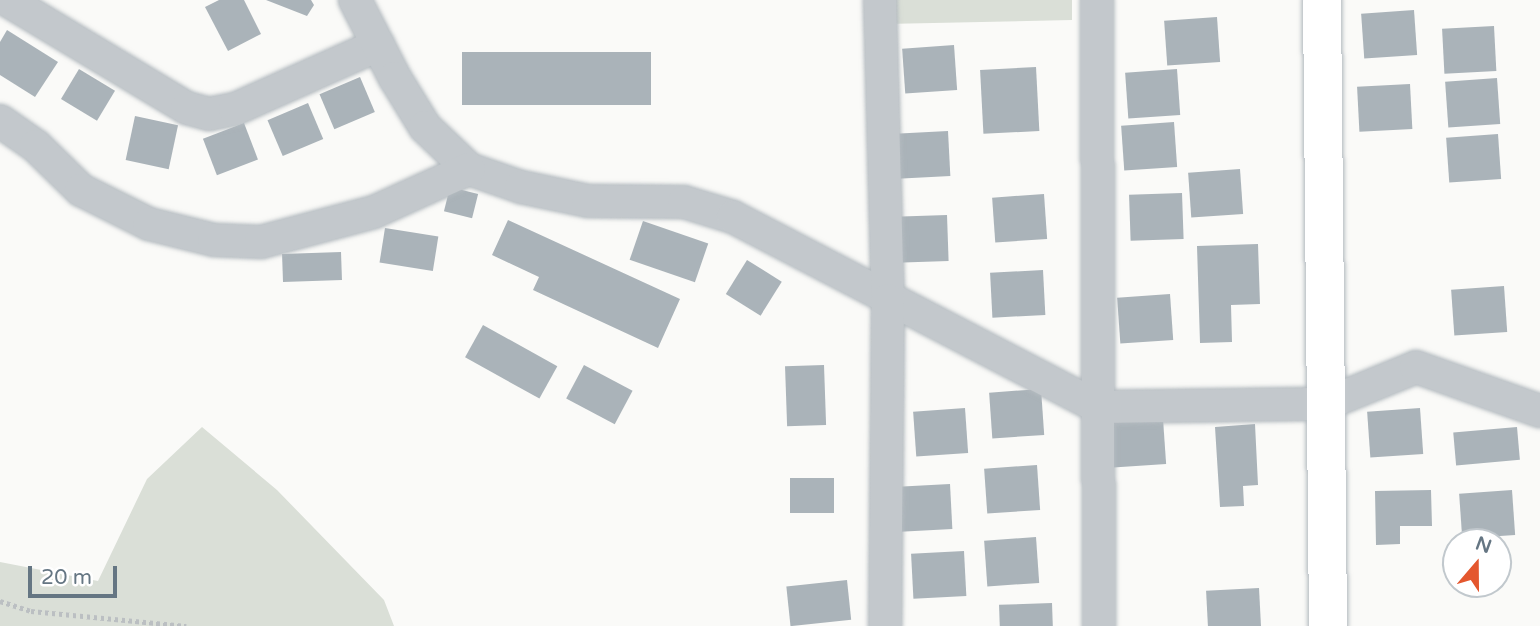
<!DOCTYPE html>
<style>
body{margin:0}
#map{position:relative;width:1540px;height:626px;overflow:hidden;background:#fafaf8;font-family:"Varela Round",sans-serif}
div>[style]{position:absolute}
.green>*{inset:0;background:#dadfd7}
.building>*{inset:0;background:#aab3b9;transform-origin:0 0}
.path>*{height:4.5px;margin-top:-2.25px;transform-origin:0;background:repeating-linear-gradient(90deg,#bbbfc2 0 3.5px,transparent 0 7px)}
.roads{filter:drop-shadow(0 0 2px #b3babf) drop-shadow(0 0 2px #b3babf)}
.street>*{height:32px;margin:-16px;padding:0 16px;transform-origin:16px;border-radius:16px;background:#c3c8cc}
.secondary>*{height:38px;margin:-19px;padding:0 19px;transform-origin:19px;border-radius:19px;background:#fff}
span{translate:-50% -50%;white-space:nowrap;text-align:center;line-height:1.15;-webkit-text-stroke:7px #fff;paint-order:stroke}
.north{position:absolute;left:1442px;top:528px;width:70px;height:70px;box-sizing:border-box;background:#fff;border:2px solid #c1c8cd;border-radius:50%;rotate:20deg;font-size:19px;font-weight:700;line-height:28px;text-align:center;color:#657683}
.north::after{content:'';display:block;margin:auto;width:24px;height:32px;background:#e4572e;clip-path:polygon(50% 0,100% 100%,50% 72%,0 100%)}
.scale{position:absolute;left:28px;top:566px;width:89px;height:32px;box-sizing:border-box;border:4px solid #657683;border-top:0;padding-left:9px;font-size:21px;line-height:24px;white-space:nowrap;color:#657683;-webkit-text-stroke:5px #fff;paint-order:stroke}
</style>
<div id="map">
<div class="green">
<i style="clip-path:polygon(885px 0,1072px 0,1072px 20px,885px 24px)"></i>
<i style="clip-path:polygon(202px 427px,277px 490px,384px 600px,394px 626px,0 626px,0 562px,98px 581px,147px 479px)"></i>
</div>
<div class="building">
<i style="clip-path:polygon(219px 0,244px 0,261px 34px,228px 51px,205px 7px)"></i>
<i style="clip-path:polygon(266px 0,311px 0,314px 5px,307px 16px)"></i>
<i style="left:1414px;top:10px;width:45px;height:53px;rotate:86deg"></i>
<i style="left:1217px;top:17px;width:45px;height:53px;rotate:86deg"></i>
<i style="left:1494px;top:26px;width:45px;height:52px;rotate:87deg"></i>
<i style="clip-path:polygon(7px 30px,58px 62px,35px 97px,0 75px,0 42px)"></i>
<i style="left:954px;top:45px;width:45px;height:52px;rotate:86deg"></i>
<i style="left:462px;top:52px;width:189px;height:53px"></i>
<i style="left:1036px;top:67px;width:64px;height:56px;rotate:87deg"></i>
<i style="left:79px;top:69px;width:42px;height:35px;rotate:31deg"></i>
<i style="left:1177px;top:69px;width:46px;height:52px;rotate:86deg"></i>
<i style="left:360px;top:77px;width:38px;height:44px;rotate:67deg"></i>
<i style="left:1497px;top:78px;width:46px;height:52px;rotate:86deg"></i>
<i style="left:1410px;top:84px;width:45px;height:53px;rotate:87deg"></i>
<i style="left:308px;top:103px;width:39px;height:44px;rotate:67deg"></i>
<i style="left:135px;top:116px;width:44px;height:45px;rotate:12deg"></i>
<i style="left:1174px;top:122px;width:45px;height:53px;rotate:86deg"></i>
<i style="left:244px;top:123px;width:39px;height:44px;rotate:69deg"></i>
<i style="left:948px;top:131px;width:45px;height:53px;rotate:87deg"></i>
<i style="left:1498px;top:134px;width:45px;height:52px;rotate:86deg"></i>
<i style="left:1240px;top:169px;width:45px;height:52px;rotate:86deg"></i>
<i style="left:450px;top:187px;width:29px;height:25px;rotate:14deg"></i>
<i style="left:1182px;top:193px;width:46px;height:53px;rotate:88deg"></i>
<i style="left:1044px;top:194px;width:45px;height:52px;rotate:86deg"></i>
<i style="left:947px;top:215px;width:46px;height:53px;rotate:88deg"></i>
<i style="clip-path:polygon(508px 220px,680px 299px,658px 348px,533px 290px,539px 277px,492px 255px)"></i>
<i style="left:643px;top:221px;width:69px;height:41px;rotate:19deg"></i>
<i style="left:385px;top:228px;width:54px;height:35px;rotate:9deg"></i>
<i style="clip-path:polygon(1258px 244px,1260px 304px,1231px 305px,1232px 342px,1200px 343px,1197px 246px)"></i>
<i style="left:341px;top:252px;width:28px;height:59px;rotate:88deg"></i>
<i style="left:747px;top:260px;width:41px;height:40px;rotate:32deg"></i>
<i style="left:1043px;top:270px;width:45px;height:53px;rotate:87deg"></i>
<i style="left:1504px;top:286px;width:46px;height:53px;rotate:86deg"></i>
<i style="left:1170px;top:294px;width:46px;height:53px;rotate:86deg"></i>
<i style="left:483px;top:325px;width:85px;height:37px;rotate:29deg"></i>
<i style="left:584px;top:365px;width:55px;height:38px;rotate:28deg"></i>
<i style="left:824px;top:365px;width:60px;height:39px;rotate:88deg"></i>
<i style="left:1041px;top:389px;width:46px;height:52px;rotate:86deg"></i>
<i style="left:965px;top:408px;width:45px;height:52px;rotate:86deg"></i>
<i style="left:1420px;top:408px;width:46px;height:53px;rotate:86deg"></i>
<i style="left:1163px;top:419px;width:45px;height:53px;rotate:86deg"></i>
<i style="clip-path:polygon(1255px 424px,1258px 485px,1243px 486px,1244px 506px,1220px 507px,1215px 427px)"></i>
<i style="left:1517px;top:427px;width:33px;height:64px;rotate:85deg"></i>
<i style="left:1037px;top:465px;width:45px;height:53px;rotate:86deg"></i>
<i style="left:834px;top:478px;width:35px;height:44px;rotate:90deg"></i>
<i style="left:950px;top:484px;width:45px;height:52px;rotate:87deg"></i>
<i style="clip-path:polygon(1431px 490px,1432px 526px,1400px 526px,1400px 544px,1376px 545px,1375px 491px)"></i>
<i style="left:1512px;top:490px;width:45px;height:53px;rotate:86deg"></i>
<i style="left:1036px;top:537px;width:46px;height:52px;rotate:86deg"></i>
<i style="left:964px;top:551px;width:45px;height:53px;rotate:87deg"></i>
<i style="left:847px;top:580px;width:40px;height:61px;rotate:84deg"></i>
<i style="left:1259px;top:588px;width:38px;height:53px;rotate:87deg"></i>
<i style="left:1052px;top:603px;width:23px;height:53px;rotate:88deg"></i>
</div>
<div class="path">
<i style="left:0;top:601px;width:33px;rotate:18deg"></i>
<i style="left:31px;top:611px;width:156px;rotate:5.5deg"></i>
</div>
<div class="roads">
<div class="street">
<i style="left:7px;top:0;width:210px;rotate:31deg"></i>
<i style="left:187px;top:108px;width:23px;rotate:15deg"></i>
<i style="left:209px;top:114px;width:26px;rotate:-11deg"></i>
<i style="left:235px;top:109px;width:157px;rotate:-24.1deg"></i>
<i style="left:355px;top:0;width:88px;rotate:62.9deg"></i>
<i style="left:395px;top:78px;width:57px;rotate:58.5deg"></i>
<i style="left:425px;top:127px;width:61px;rotate:43.7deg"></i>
<i style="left:469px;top:169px;width:55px;rotate:19.1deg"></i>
<i style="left:521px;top:187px;width:68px;rotate:11.8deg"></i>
<i style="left:588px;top:201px;width:96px;rotate:0.6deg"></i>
<i style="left:684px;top:202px;width:51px;rotate:17deg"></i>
<i style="left:733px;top:217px;width:411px;rotate:27.5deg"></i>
<i style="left:1098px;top:407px;width:228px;rotate:-0.8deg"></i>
<i style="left:1326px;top:404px;width:97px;rotate:-22.3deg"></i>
<i style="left:1416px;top:367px;width:132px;rotate:19.5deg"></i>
<i style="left:880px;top:0;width:300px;rotate:88.5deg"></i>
<i style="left:888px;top:300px;width:326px;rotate:90.5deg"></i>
<i style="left:1097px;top:0;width:626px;rotate:89.82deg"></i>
<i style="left:0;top:121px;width:44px;rotate:34.8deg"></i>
<i style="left:36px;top:146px;width:63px;rotate:44.4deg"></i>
<i style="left:81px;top:190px;width:76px;rotate:26.6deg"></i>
<i style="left:149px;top:224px;width:67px;rotate:13.8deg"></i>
<i style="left:214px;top:240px;width:47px;rotate:2.4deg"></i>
<i style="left:261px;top:242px;width:117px;rotate:-14.9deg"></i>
<i style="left:374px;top:212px;width:104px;rotate:-24.4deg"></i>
</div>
<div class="secondary">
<i style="left:1322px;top:0;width:626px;rotate:89.45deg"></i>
</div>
</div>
<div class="north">N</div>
<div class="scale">20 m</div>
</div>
